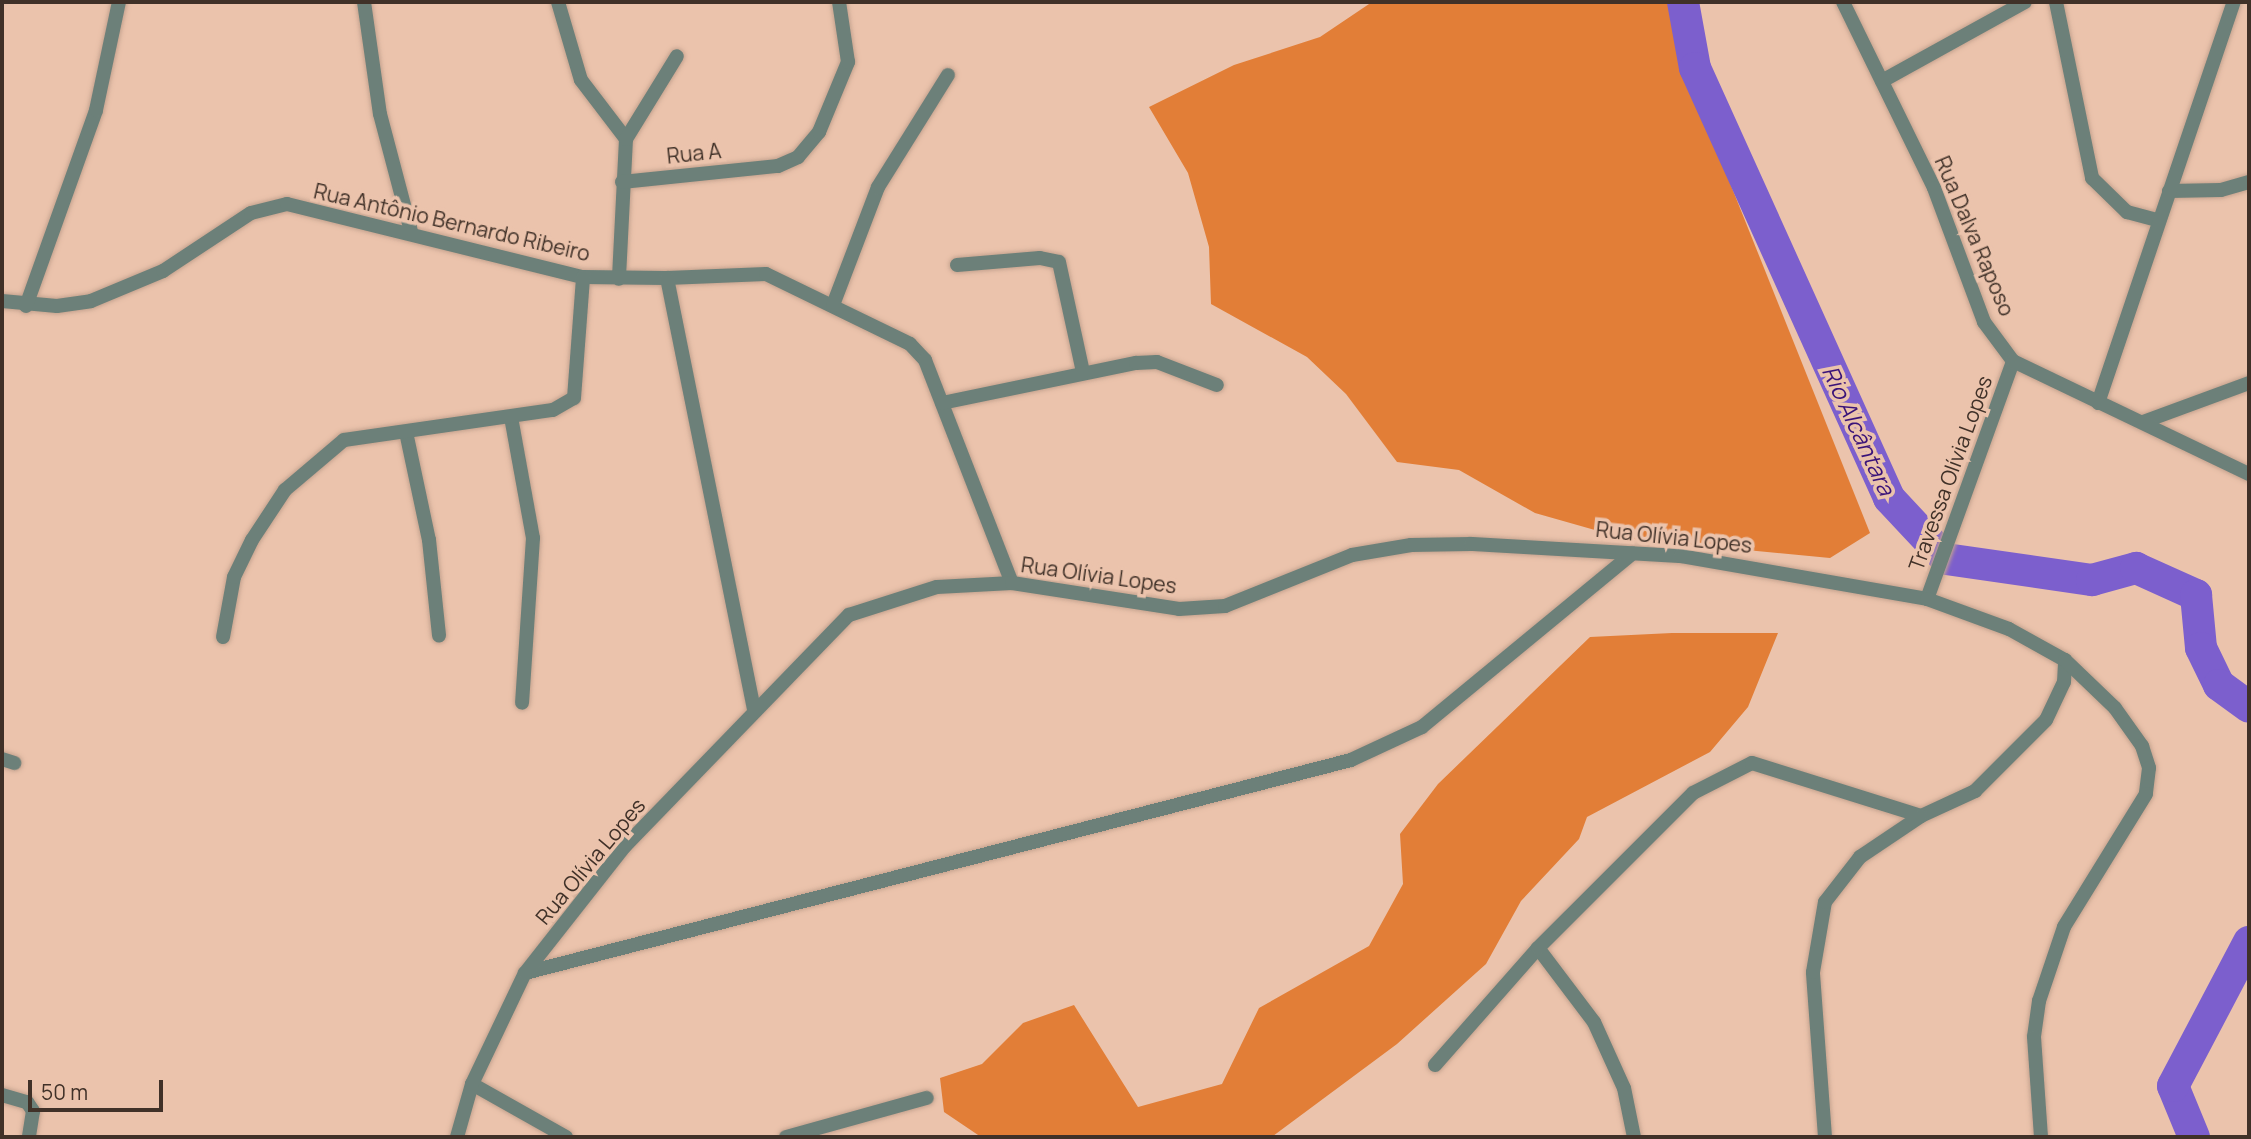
<!DOCTYPE html>
<meta charset="utf-8">
<style>
body{margin:0}
#map{position:relative;width:2251px;height:1139px;overflow:hidden;background:#ebc3ac;font-family:Manrope,sans-serif}
div>[style]{position:absolute}
.green>*{inset:0;background:#e27e37}
.river>*{height:32px;margin:-16px;padding:0 16px;transform-origin:16px;border-radius:16px;background:#7c5fcd}
.roads{filter:drop-shadow(0 0 2px #c5a38f) drop-shadow(0 0 2px #c5a38f)}
.minor>*{height:14px;margin:-7px;padding:0 7px;transform-origin:7px;border-radius:7px;background:#6c8079}
.tertiary>*{height:14px;margin:-7px;padding:0 7px;transform-origin:7px;border-radius:7px;background:#6c8079}
span{translate:-50% -50%;white-space:nowrap;text-align:center;line-height:1.15;-webkit-text-stroke:7px #ebc3ac;paint-order:stroke}
.street-label{font-size:21px;color:#403128}
.water-label{font-size:23px;color:#3a1379;font-style:italic}
.frame{position:absolute;inset:0;border:4px solid #403128;pointer-events:none}
.scale{position:absolute;left:28px;top:1080px;width:135px;height:32px;box-sizing:border-box;border:4px solid #403128;border-top:0;padding-left:9px;font-size:21px;line-height:24px;white-space:nowrap;color:#403128;-webkit-text-stroke:5px #ebc3ac;paint-order:stroke}
</style>
<div id="map">
<div class="green">
<i style="clip-path:polygon(1372px 2px,1669px 2px,1686px 73px,1870px 533px,1830px 558px,1623px 538px,1535px 513px,1459px 470px,1397px 462px,1346px 394px,1307px 357px,1211px 304px,1209px 247px,1188px 173px,1149px 107px,1234px 65px,1320px 37px)"></i>
<i style="clip-path:polygon(1672px 633px,1778px 633px,1748px 707px,1710px 752px,1587px 817px,1579px 839px,1521px 901px,1486px 964px,1397px 1044px,1273px 1136px,981px 1137px,944px 1112px,940px 1078px,982px 1064px,1023px 1023px,1074px 1005px,1138px 1107px,1222px 1084px,1259px 1008px,1369px 946px,1403px 884px,1400px 834px,1438px 784px,1590px 637px)"></i>
</div>
<div class="river">
<i style="left:1683px;top:2px;width:67px;rotate:79.7deg"></i>
<i style="left:1695px;top:68px;width:472px;rotate:65.7deg"></i>
<i style="left:1889px;top:498px;width:83px;rotate:46.9deg"></i>
<i style="left:1946px;top:559px;width:148px;rotate:8.2deg"></i>
<i style="left:2092px;top:580px;width:46px;rotate:-15.3deg"></i>
<i style="left:2136px;top:568px;width:66px;rotate:24.2deg"></i>
<i style="left:2196px;top:595px;width:53px;rotate:84.6deg"></i>
<i style="left:2201px;top:648px;width:41px;rotate:64.1deg"></i>
<i style="left:2219px;top:685px;width:37px;rotate:36deg"></i>
<i style="left:2194px;top:1137px;width:55px;rotate:-112.4deg"></i>
<i style="left:2173px;top:1086px;width:163px;rotate:-62.2deg"></i>
</div>
<div class="roads">
<div class="minor">
<i style="left:364px;top:2px;width:113px;rotate:81.9deg"></i>
<i style="left:380px;top:114px;width:121px;rotate:75.2deg"></i>
<i style="left:558px;top:2px;width:81px;rotate:73.6deg"></i>
<i style="left:581px;top:80px;width:74px;rotate:52.7deg"></i>
<i style="left:626px;top:139px;width:140px;rotate:92.9deg"></i>
<i style="left:2056px;top:2px;width:180px;rotate:78.4deg"></i>
<i style="left:2092px;top:178px;width:49px;rotate:44.2deg"></i>
<i style="left:2127px;top:212px;width:31px;rotate:15deg"></i>
<i style="left:1882px;top:81px;width:163px;rotate:-28.9deg"></i>
<i style="left:626px;top:139px;width:97px;rotate:-58.4deg"></i>
<i style="left:622px;top:182px;width:157px;rotate:-5.9deg"></i>
<i style="left:778px;top:166px;width:22px;rotate:-24deg"></i>
<i style="left:798px;top:157px;width:33px;rotate:-50deg"></i>
<i style="left:819px;top:132px;width:76px;rotate:-67.5deg"></i>
<i style="left:848px;top:62px;width:61px;rotate:-98.5deg"></i>
<i style="left:2169px;top:191px;width:52px;rotate:-1.1deg"></i>
<i style="left:2221px;top:190px;width:29px;rotate:-16deg"></i>
<i style="left:957px;top:265px;width:83px;rotate:-4.8deg"></i>
<i style="left:1040px;top:258px;width:19px;rotate:12deg"></i>
<i style="left:1059px;top:262px;width:113px;rotate:77.7deg"></i>
<i style="left:667px;top:278px;width:99px;rotate:-2.3deg"></i>
<i style="left:766px;top:274px;width:160px;rotate:25.9deg"></i>
<i style="left:910px;top:344px;width:22px;rotate:47deg"></i>
<i style="left:925px;top:360px;width:239px;rotate:68.7deg"></i>
<i style="left:2px;top:301px;width:55px;rotate:5.2deg"></i>
<i style="left:57px;top:306px;width:34px;rotate:-8deg"></i>
<i style="left:91px;top:301px;width:78px;rotate:-22.6deg"></i>
<i style="left:163px;top:271px;width:105px;rotate:-33.4deg"></i>
<i style="left:251px;top:213px;width:37px;rotate:-14deg"></i>
<i style="left:287px;top:204px;width:305px;rotate:13.9deg"></i>
<i style="left:583px;top:277px;width:84px;rotate:0.7deg"></i>
<i style="left:667px;top:278px;width:439px;rotate:78.6deg"></i>
<i style="left:833px;top:305px;width:126px;rotate:-69.1deg"></i>
<i style="left:878px;top:187px;width:132px;rotate:-58deg"></i>
<i style="left:26px;top:306px;width:208px;rotate:-70.3deg"></i>
<i style="left:96px;top:110px;width:110px;rotate:-78deg"></i>
<i style="left:942px;top:403px;width:198px;rotate:-11.7deg"></i>
<i style="left:1136px;top:363px;width:21px;rotate:-3deg"></i>
<i style="left:1157px;top:362px;width:64px;rotate:21deg"></i>
<i style="left:2098px;top:403px;width:423px;rotate:-71.3deg"></i>
<i style="left:511px;top:417px;width:123px;rotate:79.7deg"></i>
<i style="left:533px;top:538px;width:165px;rotate:93.8deg"></i>
<i style="left:2143px;top:422px;width:113px;rotate:-20.2deg"></i>
<i style="left:406px;top:432px;width:110px;rotate:78deg"></i>
<i style="left:429px;top:540px;width:96px;rotate:84deg"></i>
<i style="left:1927px;top:599px;width:253px;rotate:-70.1deg"></i>
<i style="left:223px;top:637px;width:61px;rotate:-79.6deg"></i>
<i style="left:234px;top:577px;width:41px;rotate:-64.1deg"></i>
<i style="left:252px;top:540px;width:60px;rotate:-56.6deg"></i>
<i style="left:285px;top:490px;width:77px;rotate:-40.3deg"></i>
<i style="left:344px;top:440px;width:211px;rotate:-8.2deg"></i>
<i style="left:553px;top:410px;width:24px;rotate:-30deg"></i>
<i style="left:574px;top:398px;width:121px;rotate:-85.7deg"></i>
<i style="left:2px;top:759px;width:13px;rotate:18deg"></i>
<i style="left:1538px;top:948px;width:93px;rotate:52.9deg"></i>
<i style="left:1594px;top:1022px;width:72px;rotate:65.6deg"></i>
<i style="left:1624px;top:1088px;width:50px;rotate:78.5deg"></i>
<i style="left:525px;top:973px;width:853px;rotate:-14.46deg"></i>
<i style="left:1351px;top:760px;width:78px;rotate:-24.9deg"></i>
<i style="left:1422px;top:727px;width:273px;rotate:-39.5deg"></i>
<i style="left:1435px;top:1065px;width:156px;rotate:-48.6deg"></i>
<i style="left:1538px;top:948px;width:219px;rotate:-45deg"></i>
<i style="left:1693px;top:793px;width:66px;rotate:-27deg"></i>
<i style="left:1752px;top:763px;width:177px;rotate:17.4deg"></i>
<i style="left:1921px;top:816px;width:60px;rotate:-24.8deg"></i>
<i style="left:1975px;top:791px;width:100px;rotate:-45deg"></i>
<i style="left:2046px;top:720px;width:42px;rotate:-64.7deg"></i>
<i style="left:2064px;top:682px;width:22px;rotate:-87deg"></i>
<i style="left:472px;top:1084px;width:108px;rotate:29.4deg"></i>
<i style="left:2px;top:1095px;width:26px;rotate:16deg"></i>
<i style="left:27px;top:1102px;width:11px;rotate:56deg"></i>
<i style="left:33px;top:1111px;width:26px;rotate:99deg"></i>
<i style="left:786px;top:1137px;width:146px;rotate:-15.5deg"></i>
<i style="left:1825px;top:1137px;width:165px;rotate:-94.2deg"></i>
<i style="left:1813px;top:972px;width:71px;rotate:-80.3deg"></i>
<i style="left:1825px;top:902px;width:57px;rotate:-52.1deg"></i>
<i style="left:1860px;top:857px;width:73px;rotate:-33.9deg"></i>
</div>
<div class="tertiary">
<i style="left:1843px;top:2px;width:207px;rotate:63.9deg"></i>
<i style="left:1934px;top:188px;width:143px;rotate:69.5deg"></i>
<i style="left:1984px;top:322px;width:49px;rotate:53.4deg"></i>
<i style="left:2013px;top:361px;width:262px;rotate:25.6deg"></i>
<i style="left:457px;top:1137px;width:55px;rotate:-74.2deg"></i>
<i style="left:472px;top:1084px;width:123px;rotate:-64.5deg"></i>
<i style="left:525px;top:973px;width:162px;rotate:-51.8deg"></i>
<i style="left:625px;top:846px;width:322px;rotate:-45.9deg"></i>
<i style="left:849px;top:615px;width:92px;rotate:-17.7deg"></i>
<i style="left:937px;top:587px;width:75px;rotate:-3.1deg"></i>
<i style="left:1012px;top:583px;width:169px;rotate:8.8deg"></i>
<i style="left:1179px;top:609px;width:46px;rotate:-3.7deg"></i>
<i style="left:1225px;top:606px;width:137px;rotate:-21.9deg"></i>
<i style="left:1352px;top:555px;width:60px;rotate:-9.6deg"></i>
<i style="left:1411px;top:545px;width:60px;rotate:-1deg"></i>
<i style="left:1471px;top:544px;width:210px;rotate:3.3deg"></i>
<i style="left:1681px;top:556px;width:250px;rotate:9.9deg"></i>
<i style="left:1927px;top:599px;width:87px;rotate:20.1deg"></i>
<i style="left:2009px;top:629px;width:64px;rotate:29deg"></i>
<i style="left:2065px;top:660px;width:69px;rotate:43.8deg"></i>
<i style="left:2115px;top:708px;width:47px;rotate:54.6deg"></i>
<i style="left:2142px;top:746px;width:23px;rotate:72deg"></i>
<i style="left:2149px;top:768px;width:26px;rotate:97deg"></i>
<i style="left:2146px;top:794px;width:156px;rotate:121.7deg"></i>
<i style="left:2064px;top:927px;width:78px;rotate:108.7deg"></i>
<i style="left:2039px;top:1001px;width:36px;rotate:98deg"></i>
<i style="left:2034px;top:1037px;width:100px;rotate:86deg"></i>
</div>
</div>
<div class="street-label">
<span style="left:694px;top:153px;rotate:-6deg">Rua A</span>
<span style="left:452px;top:222px;rotate:13deg">Rua Antônio Bernardo Ribeiro</span>
<span style="left:1975px;top:236px;rotate:67deg">Rua Dalva Raposo</span>
<span style="left:1950px;top:473px;rotate:-70deg">Travessa Olívia Lopes</span>
<span style="left:1674px;top:537px;rotate:6deg">Rua Olívia Lopes</span>
<span style="left:1099px;top:575px;rotate:8deg">Rua Olívia Lopes</span>
<span style="left:590px;top:861px;rotate:-50deg">Rua Olívia Lopes</span>
</div>
<div class="water-label">
<span style="left:1859px;top:430px;rotate:65deg">Rio Alcântara</span>
</div>
<div class="frame"></div>
<div class="scale">50 m</div>
</div>
